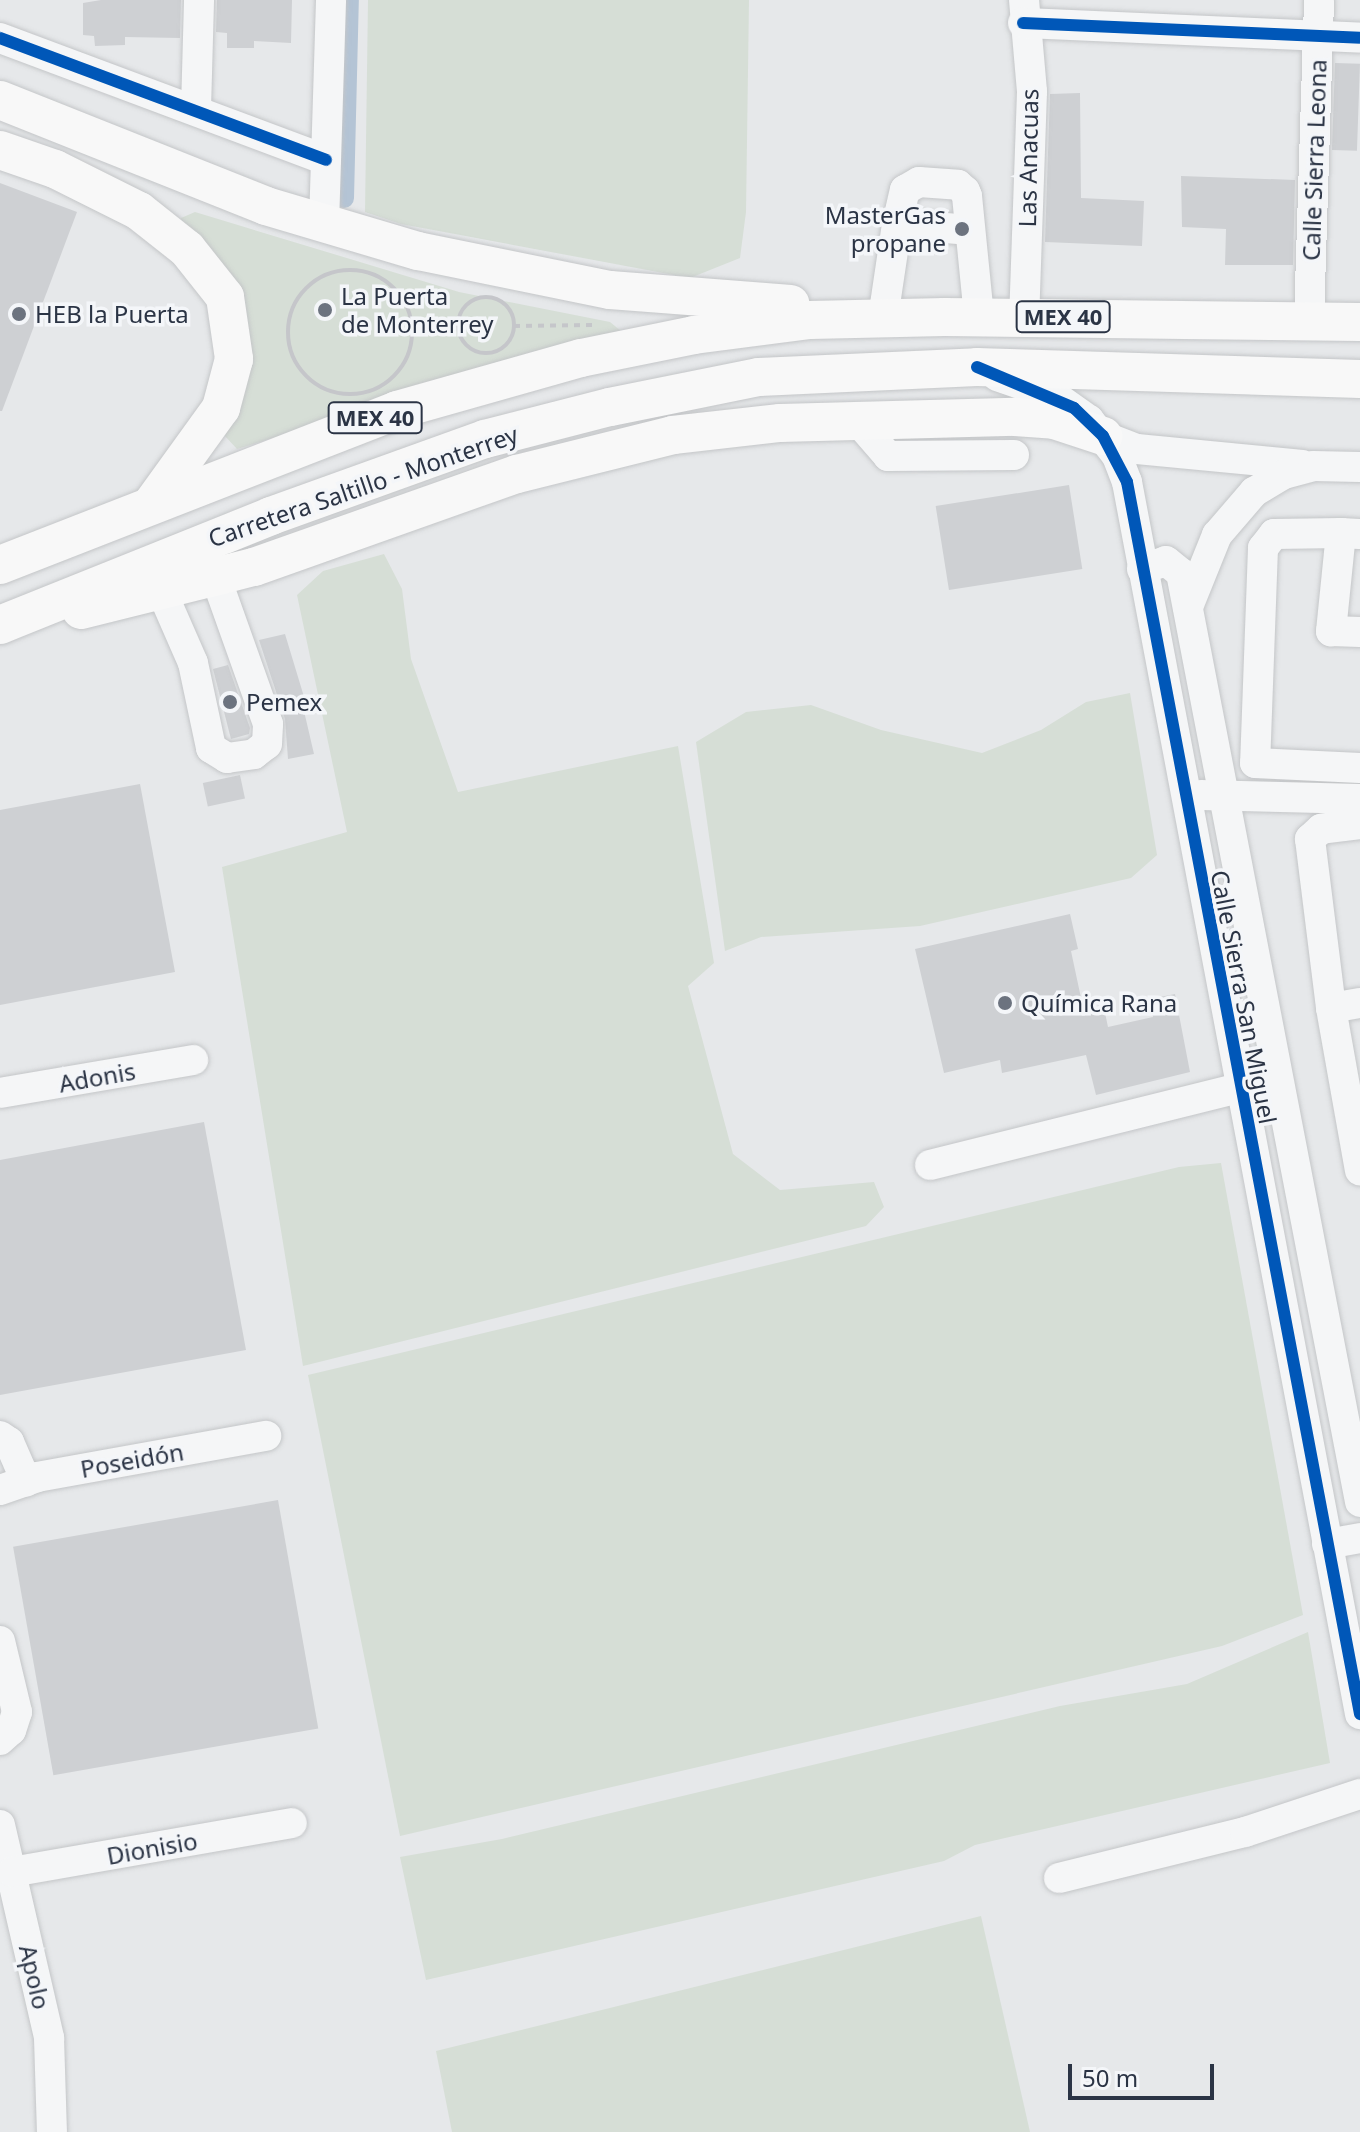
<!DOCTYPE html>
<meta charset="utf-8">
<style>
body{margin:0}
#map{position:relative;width:1360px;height:2132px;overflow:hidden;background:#e6e8ea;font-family:"Noto Sans",sans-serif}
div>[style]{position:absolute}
.green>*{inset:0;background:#d6ded6}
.canal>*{height:20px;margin:-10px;padding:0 10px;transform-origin:10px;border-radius:10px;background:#b4c4d5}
.building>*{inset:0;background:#ced0d3;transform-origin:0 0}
.path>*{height:4px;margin-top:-2px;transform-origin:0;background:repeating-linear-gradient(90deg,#c5c6ca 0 6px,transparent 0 12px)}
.path>.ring{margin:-2px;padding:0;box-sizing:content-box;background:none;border:4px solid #c5c6ca;border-radius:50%}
.roads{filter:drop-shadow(0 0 2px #c4c6c8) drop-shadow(0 0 2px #c4c6c8)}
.minor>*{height:30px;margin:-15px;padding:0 15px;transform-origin:15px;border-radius:15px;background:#f5f6f7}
.major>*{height:38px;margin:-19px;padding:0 19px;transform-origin:19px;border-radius:19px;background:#f8f8f8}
.cycleway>*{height:12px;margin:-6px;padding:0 6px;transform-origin:6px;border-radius:6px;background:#0057b8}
.dots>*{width:22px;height:22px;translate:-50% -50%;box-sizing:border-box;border:4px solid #f4f6f9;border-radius:50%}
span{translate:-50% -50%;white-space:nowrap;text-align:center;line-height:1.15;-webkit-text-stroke:7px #f4f6f9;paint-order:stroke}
.shield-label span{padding:2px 6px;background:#f4f6f9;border:2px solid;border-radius:6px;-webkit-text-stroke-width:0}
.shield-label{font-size:22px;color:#2b3445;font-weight:700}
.street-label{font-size:24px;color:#2b3445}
.poi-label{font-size:24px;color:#2b3445}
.right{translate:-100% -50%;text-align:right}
.left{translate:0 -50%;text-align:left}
.scale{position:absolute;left:1068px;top:2064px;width:146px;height:36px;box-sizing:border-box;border:4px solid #2b3445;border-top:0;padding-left:10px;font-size:24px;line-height:28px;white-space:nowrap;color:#2b3445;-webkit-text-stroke:6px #f4f6f9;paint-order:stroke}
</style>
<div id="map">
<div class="green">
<i style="clip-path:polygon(368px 0,749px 0,746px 212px,740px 258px,690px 278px,401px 224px,365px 212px)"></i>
<i style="clip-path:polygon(195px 212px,459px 292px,610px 322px,621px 331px,237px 449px,224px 435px,242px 351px,181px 232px,181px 218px)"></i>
<i style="clip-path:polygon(384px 554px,402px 589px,411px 659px,458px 792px,678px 746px,714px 963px,688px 986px,733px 1154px,780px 1190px,874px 1182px,884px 1207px,866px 1226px,303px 1366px,222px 867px,347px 832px,297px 595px,323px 571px)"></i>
<i style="clip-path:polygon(1130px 693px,1157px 855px,1131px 878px,920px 926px,761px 937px,725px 951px,696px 742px,746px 712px,811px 705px,881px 730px,982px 753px,1041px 730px,1086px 702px)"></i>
<i style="clip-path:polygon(1221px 1163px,1303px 1615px,1222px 1646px,400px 1836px,308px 1375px,1179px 1167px)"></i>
<i style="clip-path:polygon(1308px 1632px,1330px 1763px,975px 1845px,944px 1861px,426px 1980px,400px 1857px,502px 1839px,1060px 1706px,1187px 1684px)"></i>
<i style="clip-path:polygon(981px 1916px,1030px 2132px,452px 2132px,436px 2051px)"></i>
</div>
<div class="canal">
<i style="left:344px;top:198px;width:198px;rotate:-88.6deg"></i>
</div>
<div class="building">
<i style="clip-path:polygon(101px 0,181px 0,180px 38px,125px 37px,125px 45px,95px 46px,94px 36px,83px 35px,83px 3px)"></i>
<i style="clip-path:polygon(217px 0,292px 0,291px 43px,254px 41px,254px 48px,227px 48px,227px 33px,216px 32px)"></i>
<i style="left:1335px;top:63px;width:25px;height:87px;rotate:2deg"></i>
<i style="clip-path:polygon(1080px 93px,1081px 198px,1144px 201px,1142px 246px,1045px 242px,1050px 94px)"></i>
<i style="clip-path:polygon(1181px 176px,1295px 180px,1293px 265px,1225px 265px,1226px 229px,1182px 227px)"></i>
<i style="clip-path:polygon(0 183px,77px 212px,2px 411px,0 411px)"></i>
<i style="left:1069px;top:485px;width:85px;height:135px;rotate:81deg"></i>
<i style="clip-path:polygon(285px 634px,308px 710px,304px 711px,314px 754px,288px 759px,285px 719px,259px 640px)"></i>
<i style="clip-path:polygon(228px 665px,250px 728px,249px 734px,231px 739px,213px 669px)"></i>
<i style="left:240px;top:775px;width:24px;height:38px;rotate:78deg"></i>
<i style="clip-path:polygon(140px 784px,175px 972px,0 1005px,0 810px)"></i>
<i style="clip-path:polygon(1070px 914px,1078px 949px,1071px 951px,1084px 1012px,1104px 1008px,1108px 1027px,1153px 1017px,1150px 999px,1175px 994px,1190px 1072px,1096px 1095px,1086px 1055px,1002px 1073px,1000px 1060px,944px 1073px,915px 949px)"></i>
<i style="clip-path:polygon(204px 1122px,246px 1350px,0 1395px,0 1160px)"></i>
<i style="left:278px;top:1500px;width:232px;height:269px;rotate:80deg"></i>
</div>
<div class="path">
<i class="ring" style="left:288px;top:270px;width:120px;height:120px"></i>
<i class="ring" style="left:458px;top:297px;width:52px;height:52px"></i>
<i style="left:514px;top:326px;width:78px;rotate:-0.7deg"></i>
<i style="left:413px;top:331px;width:46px;rotate:-2.5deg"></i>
</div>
<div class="roads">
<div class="minor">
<i style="left:1024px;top:0;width:92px;rotate:85deg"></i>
<i style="left:1032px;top:92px;width:225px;rotate:92deg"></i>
<i style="left:1023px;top:23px;width:337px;rotate:2.5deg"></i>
<i style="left:0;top:38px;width:348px;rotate:20.5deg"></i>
<i style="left:196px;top:109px;width:109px;rotate:-88.4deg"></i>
<i style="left:324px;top:224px;width:224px;rotate:-88.2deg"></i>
<i style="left:970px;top:230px;width:73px;rotate:-175.3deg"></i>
<i style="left:897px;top:224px;width:35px;rotate:-77deg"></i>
<i style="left:905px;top:190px;width:16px;rotate:-30deg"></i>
<i style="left:919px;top:182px;width:39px;rotate:4deg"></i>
<i style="left:958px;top:185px;width:9px;rotate:41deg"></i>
<i style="left:965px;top:191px;width:5px;rotate:68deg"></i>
<i style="left:967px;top:196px;width:122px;rotate:84.3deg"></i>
<i style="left:883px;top:318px;width:95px;rotate:-81.5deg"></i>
<i style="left:1309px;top:320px;width:320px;rotate:-88.2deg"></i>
<i style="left:997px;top:376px;width:61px;rotate:19deg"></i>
<i style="left:1055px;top:396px;width:42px;rotate:35.2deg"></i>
<i style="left:1089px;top:420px;width:46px;rotate:52.1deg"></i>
<i style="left:1117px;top:456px;width:28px;rotate:69deg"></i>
<i style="left:1127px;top:482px;width:1254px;rotate:79.29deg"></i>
<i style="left:856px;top:419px;width:49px;rotate:49.1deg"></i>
<i style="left:888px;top:456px;width:126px;rotate:-0.5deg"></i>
<i style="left:1103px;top:436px;width:36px;rotate:21deg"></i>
<i style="left:1137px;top:449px;width:166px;rotate:5.5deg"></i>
<i style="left:1341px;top:533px;width:67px;rotate:179.1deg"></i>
<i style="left:1274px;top:534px;width:18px;rotate:128deg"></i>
<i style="left:1263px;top:548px;width:215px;rotate:92.1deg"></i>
<i style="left:1255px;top:763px;width:105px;rotate:2.7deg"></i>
<i style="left:1359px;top:534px;width:18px;rotate:-177deg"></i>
<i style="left:1341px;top:533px;width:99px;rotate:95.8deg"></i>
<i style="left:1331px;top:631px;width:29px;rotate:2deg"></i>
<i style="left:1142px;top:569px;width:25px;rotate:-18deg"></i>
<i style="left:1166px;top:561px;width:19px;rotate:39deg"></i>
<i style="left:1181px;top:573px;width:946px;rotate:79.09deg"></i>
<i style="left:162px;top:592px;width:77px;rotate:66.4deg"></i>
<i style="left:193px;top:663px;width:87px;rotate:78deg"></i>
<i style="left:211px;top:748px;width:19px;rotate:32deg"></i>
<i style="left:227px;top:758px;width:27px;rotate:-8deg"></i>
<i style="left:254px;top:754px;width:16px;rotate:-38deg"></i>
<i style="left:267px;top:744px;width:20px;rotate:-87deg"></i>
<i style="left:268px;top:724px;width:155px;rotate:-109.6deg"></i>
<i style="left:1188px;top:607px;width:78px;rotate:-68.1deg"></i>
<i style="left:1217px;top:535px;width:57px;rotate:-49.3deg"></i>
<i style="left:1254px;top:492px;width:35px;rotate:-31deg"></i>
<i style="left:1284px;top:474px;width:30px;rotate:-15deg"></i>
<i style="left:1313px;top:466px;width:47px;rotate:1.2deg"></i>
<i style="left:1201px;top:795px;width:159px;rotate:1.4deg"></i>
<i style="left:1360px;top:824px;width:39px;rotate:173deg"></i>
<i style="left:1321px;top:829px;width:15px;rotate:138deg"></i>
<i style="left:1310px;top:839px;width:170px;rotate:82.9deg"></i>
<i style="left:1331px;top:1008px;width:165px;rotate:79.9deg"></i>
<i style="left:1331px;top:1008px;width:29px;rotate:-10deg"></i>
<i style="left:0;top:1093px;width:196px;rotate:-9.7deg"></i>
<i style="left:930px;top:1165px;width:318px;rotate:-14deg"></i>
<i style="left:0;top:1436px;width:11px;rotate:34deg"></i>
<i style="left:9px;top:1442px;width:43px;rotate:66.4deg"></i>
<i style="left:0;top:1490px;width:39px;rotate:-19deg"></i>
<i style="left:37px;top:1477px;width:233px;rotate:-10.2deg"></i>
<i style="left:1327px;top:1544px;width:34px;rotate:-10deg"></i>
<i style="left:0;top:1641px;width:73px;rotate:76.5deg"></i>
<i style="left:17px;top:1712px;width:19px;rotate:108deg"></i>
<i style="left:11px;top:1730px;width:15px;rotate:138deg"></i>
<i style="left:0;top:1825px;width:219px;rotate:77deg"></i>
<i style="left:49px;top:2038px;width:94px;rotate:88.2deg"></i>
<i style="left:12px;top:1872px;width:284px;rotate:-9.9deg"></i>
<i style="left:1059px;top:1878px;width:192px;rotate:-13.9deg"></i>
<i style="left:1245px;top:1832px;width:121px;rotate:-18.3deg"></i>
</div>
<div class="major">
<i style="left:0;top:100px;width:286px;rotate:21.7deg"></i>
<i style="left:266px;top:206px;width:159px;rotate:16.5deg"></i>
<i style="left:418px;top:251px;width:196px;rotate:11.5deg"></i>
<i style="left:610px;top:290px;width:181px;rotate:4.4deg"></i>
<i style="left:0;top:150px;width:58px;rotate:19.1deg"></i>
<i style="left:55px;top:169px;width:94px;rotate:26.6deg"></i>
<i style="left:139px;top:211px;width:61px;rotate:38.4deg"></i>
<i style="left:187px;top:249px;width:61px;rotate:51.6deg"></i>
<i style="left:225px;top:297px;width:63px;rotate:81.7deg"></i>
<i style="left:234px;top:359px;width:51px;rotate:104.9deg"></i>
<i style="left:221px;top:408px;width:120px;rotate:125.8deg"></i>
<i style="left:0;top:565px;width:426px;rotate:-21.3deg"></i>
<i style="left:397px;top:410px;width:191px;rotate:-15.8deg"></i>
<i style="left:581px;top:358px;width:115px;rotate:-11.5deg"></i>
<i style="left:694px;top:335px;width:117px;rotate:-7.4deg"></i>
<i style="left:810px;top:320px;width:135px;rotate:-1.3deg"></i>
<i style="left:945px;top:317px;width:415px;rotate:0.7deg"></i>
<i style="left:81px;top:610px;width:178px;rotate:-14deg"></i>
<i style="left:254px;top:567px;width:279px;rotate:-19.5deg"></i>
<i style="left:517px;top:474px;width:161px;rotate:-14deg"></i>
<i style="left:673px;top:435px;width:108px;rotate:-6.4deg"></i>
<i style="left:780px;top:423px;width:235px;rotate:-1.5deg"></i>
<i style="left:1015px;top:417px;width:39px;rotate:4deg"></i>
<i style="left:1054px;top:420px;width:52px;rotate:18.1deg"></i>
<i style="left:0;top:625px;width:292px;rotate:-21.9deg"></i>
<i style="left:271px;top:516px;width:227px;rotate:-19.8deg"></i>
<i style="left:485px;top:439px;width:129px;rotate:-14.4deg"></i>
<i style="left:610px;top:407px;width:152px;rotate:-11.4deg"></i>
<i style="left:759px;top:377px;width:218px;rotate:-2.6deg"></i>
<i style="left:977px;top:367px;width:383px;rotate:1.8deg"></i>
</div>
</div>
<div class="cycleway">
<i style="left:1023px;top:23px;width:337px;rotate:2.5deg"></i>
<i style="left:0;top:38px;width:348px;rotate:20.5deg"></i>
<i style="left:977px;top:367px;width:105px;rotate:22.9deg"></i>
<i style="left:1074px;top:408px;width:40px;rotate:44deg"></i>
<i style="left:1103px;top:436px;width:52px;rotate:62.4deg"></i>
<i style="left:1127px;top:482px;width:1254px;rotate:79.29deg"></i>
</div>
<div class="dots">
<i style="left:962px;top:229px;background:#6c737f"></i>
<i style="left:325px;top:310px;background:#6c737f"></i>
<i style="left:19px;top:314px;background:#6c737f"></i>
<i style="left:230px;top:702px;background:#6c737f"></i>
<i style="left:1005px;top:1003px;background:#6c737f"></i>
</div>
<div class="shield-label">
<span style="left:1063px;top:317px">MEX 40</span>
<span style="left:375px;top:418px">MEX 40</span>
</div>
<div class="street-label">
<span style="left:1028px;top:158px;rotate:-89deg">Las Anacuas</span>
<span style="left:1314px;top:160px;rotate:-88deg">Calle Sierra Leona</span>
<span style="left:363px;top:486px;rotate:-19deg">Carretera Saltillo - Monterrey</span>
<span style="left:1244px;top:997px;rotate:79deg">Calle Sierra San Miguel</span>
<span style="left:97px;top:1077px;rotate:-10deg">Adonis</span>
<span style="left:132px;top:1460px;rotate:-10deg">Poseidón</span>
<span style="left:152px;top:1848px;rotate:-10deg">Dionisio</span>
<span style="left:35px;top:1977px;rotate:77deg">Apolo</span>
</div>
<div class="poi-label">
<span class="right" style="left:946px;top:229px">MasterGas<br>propane</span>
<span class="left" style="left:341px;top:310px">La Puerta<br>de Monterrey</span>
<span class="left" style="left:35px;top:314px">HEB la Puerta</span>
<span class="left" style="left:246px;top:702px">Pemex</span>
<span class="left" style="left:1021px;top:1003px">Química Rana</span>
</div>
<div class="scale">50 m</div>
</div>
